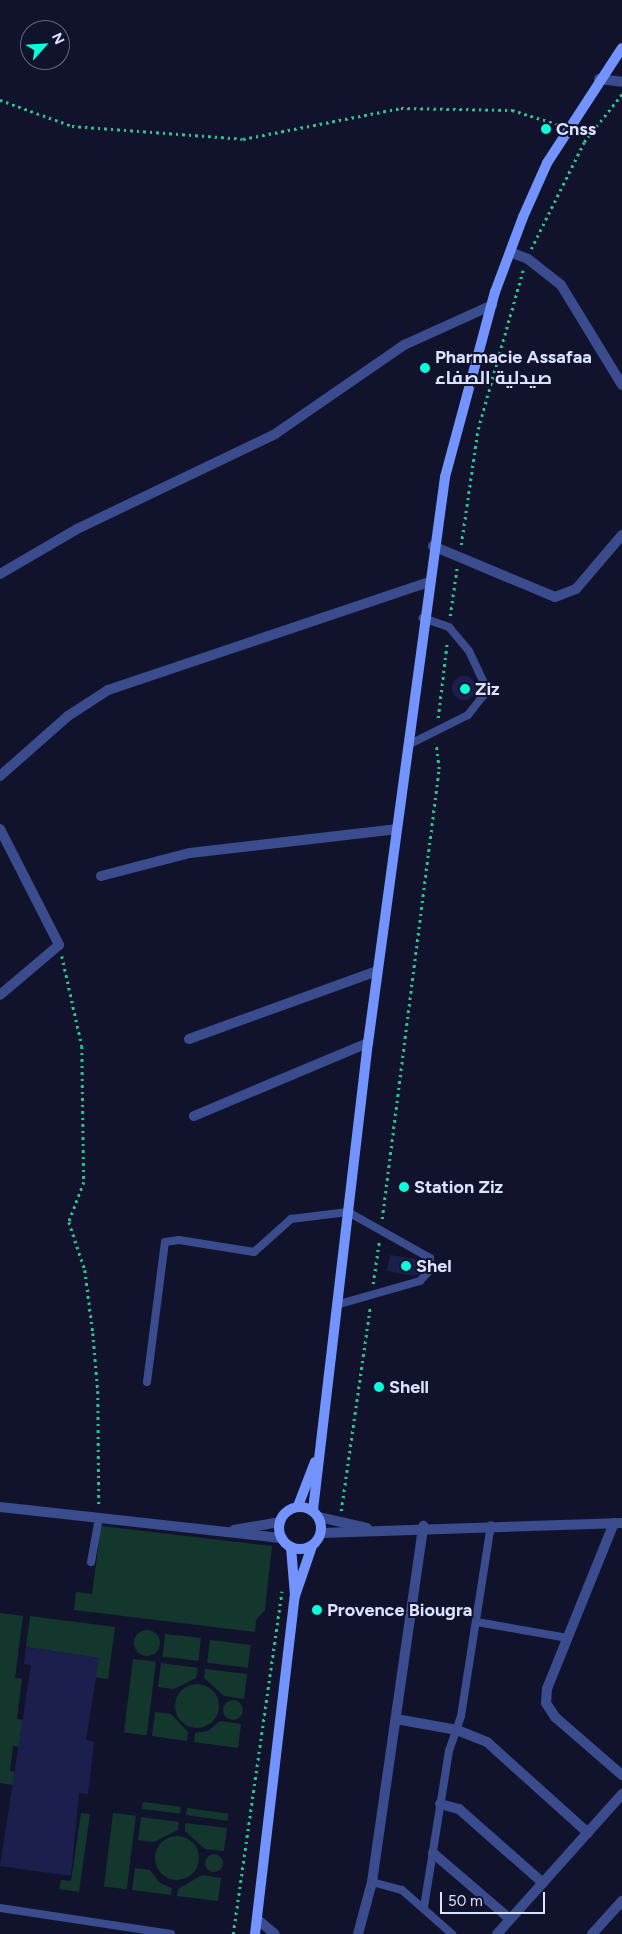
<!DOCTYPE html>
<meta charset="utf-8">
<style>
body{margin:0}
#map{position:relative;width:622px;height:1934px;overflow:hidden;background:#11132d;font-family:Figtree,Cairo,sans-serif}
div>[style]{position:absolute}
.green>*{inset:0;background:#13372d;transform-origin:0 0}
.round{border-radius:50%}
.building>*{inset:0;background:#1c1e4e}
.path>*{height:2.5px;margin-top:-1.25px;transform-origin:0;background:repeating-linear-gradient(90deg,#2cc394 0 2.5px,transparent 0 6.5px)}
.service>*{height:8px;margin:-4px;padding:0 4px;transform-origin:4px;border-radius:4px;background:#3a4c8d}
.minor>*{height:10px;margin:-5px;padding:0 5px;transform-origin:5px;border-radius:5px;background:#3a4c8d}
.secondary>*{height:10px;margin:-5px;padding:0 5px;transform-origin:5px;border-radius:5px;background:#7393ff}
.secondary>.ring{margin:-5px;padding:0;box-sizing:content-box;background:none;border:10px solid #7393ff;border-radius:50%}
.dots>*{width:14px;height:14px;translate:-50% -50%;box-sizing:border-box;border:2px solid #11132d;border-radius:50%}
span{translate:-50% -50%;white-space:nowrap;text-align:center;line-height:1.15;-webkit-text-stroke:4px #11132d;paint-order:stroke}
.poi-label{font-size:18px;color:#dce1ff;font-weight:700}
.left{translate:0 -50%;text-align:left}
.north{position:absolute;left:20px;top:20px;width:50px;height:50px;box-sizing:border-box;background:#11132d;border:1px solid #626581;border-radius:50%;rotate:64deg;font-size:14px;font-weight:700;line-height:20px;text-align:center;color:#dce1ff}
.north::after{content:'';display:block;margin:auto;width:18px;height:22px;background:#08ffda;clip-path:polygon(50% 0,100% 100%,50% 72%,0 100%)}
.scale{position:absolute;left:440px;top:1892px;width:105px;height:22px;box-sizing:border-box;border:2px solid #dce1ff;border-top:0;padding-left:6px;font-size:15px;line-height:18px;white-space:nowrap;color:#dce1ff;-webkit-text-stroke:4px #11132d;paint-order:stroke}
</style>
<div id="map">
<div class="green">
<i style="clip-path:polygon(101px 1526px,272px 1546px,265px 1610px,256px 1620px,255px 1632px,74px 1610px,76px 1592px,92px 1594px)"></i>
<i style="clip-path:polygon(0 1613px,23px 1616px,15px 1678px,22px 1679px,17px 1719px,24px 1720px,20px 1747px,13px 1746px,10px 1771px,16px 1772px,14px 1785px,0 1783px)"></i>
<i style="clip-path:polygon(30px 1616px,115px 1627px,108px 1679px,94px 1677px,99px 1658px,26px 1647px)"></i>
<i class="round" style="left:134px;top:1630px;width:26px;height:26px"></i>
<i style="left:165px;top:1634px;width:36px;height:23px;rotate:6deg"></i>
<i style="left:210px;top:1640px;width:41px;height:23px;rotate:7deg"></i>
<i style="left:133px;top:1659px;width:23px;height:74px;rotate:7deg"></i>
<i style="clip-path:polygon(161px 1663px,198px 1668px,196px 1678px,174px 1689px,158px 1687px)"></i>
<i style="clip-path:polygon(205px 1669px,247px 1674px,244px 1699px,224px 1696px,204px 1678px)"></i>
<i class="round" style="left:175px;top:1684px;width:44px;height:44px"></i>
<i class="round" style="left:223px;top:1700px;width:20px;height:20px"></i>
<i style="clip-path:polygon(155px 1712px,171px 1714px,188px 1732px,187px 1741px,152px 1736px)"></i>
<i style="clip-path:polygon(220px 1721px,241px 1724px,238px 1748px,194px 1742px,195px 1733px,208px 1731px)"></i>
<i style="left:143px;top:1802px;width:38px;height:7px;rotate:7deg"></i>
<i style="left:187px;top:1808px;width:42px;height:7px;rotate:8deg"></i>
<i style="clip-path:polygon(81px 1813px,90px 1814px,79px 1892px,59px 1889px,61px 1880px,71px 1881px)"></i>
<i style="left:113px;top:1813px;width:23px;height:74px;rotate:7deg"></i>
<i style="clip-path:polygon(141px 1817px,179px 1822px,178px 1830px,154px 1842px,138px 1840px)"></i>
<i style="clip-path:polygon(185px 1823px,227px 1828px,224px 1851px,205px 1849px,185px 1831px)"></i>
<i class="round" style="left:155px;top:1836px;width:44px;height:44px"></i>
<i class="round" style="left:205px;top:1854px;width:18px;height:18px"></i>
<i style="clip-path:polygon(135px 1868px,150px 1870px,160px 1883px,172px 1888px,171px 1895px,132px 1890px)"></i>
<i style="clip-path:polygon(202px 1875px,221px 1878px,218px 1901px,177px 1896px,178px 1889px)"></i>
</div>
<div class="building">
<i class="round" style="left:452px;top:676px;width:24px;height:24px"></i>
<i style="clip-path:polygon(390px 1255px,423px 1260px,423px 1270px,416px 1276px,387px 1271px)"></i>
<i style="clip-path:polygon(26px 1647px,99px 1658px,86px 1740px,94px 1742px,88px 1794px,79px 1793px,71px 1876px,0 1866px,31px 1665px,24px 1664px)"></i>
</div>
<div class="path">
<i style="left:0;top:100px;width:77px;rotate:19.9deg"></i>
<i style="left:72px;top:126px;width:171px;rotate:4.3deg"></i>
<i style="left:243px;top:139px;width:161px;rotate:-11.1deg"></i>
<i style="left:401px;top:108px;width:111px;rotate:1deg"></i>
<i style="left:512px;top:110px;width:50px;rotate:17.4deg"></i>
<i style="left:531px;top:249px;width:119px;rotate:-63.6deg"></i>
<i style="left:584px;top:142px;width:61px;rotate:-51.6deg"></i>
<i style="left:461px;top:545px;width:117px;rotate:-81.7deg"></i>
<i style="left:478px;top:429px;width:165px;rotate:-74.2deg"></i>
<i style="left:450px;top:616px;width:49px;rotate:-81.9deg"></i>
<i style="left:438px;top:718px;width:77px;rotate:-83.2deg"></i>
<i style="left:62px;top:956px;width:92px;rotate:77.5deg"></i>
<i style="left:82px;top:1046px;width:136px;rotate:89.2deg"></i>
<i style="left:84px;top:1182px;width:43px;rotate:110.6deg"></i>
<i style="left:69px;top:1222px;width:51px;rotate:71.6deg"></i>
<i style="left:85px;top:1270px;width:64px;rotate:82.8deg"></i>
<i style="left:93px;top:1333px;width:58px;rotate:85.1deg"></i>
<i style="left:98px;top:1391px;width:116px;rotate:89.5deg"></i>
<i style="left:382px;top:1219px;width:454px;rotate:-82.8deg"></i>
<i style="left:439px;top:769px;width:26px;rotate:-97deg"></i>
<i style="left:373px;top:1284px;width:42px;rotate:-81.9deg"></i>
<i style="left:341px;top:1511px;width:207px;rotate:-81.9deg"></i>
<i style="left:233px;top:1934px;width:346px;rotate:-81.9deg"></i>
</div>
<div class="service">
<i style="left:408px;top:745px;width:67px;rotate:-26.6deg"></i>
<i style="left:468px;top:715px;width:24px;rotate:-52deg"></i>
<i style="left:483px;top:696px;width:15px;rotate:-90deg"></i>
<i style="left:483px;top:681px;width:33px;rotate:-115deg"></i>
<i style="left:469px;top:651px;width:31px;rotate:-130deg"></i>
<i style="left:449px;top:627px;width:28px;rotate:-161deg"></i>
<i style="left:147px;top:1382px;width:141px;rotate:-82.7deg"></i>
<i style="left:165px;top:1242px;width:14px;rotate:-8deg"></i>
<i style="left:179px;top:1240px;width:76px;rotate:9.1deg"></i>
<i style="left:254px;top:1252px;width:50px;rotate:-41.7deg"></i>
<i style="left:291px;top:1219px;width:57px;rotate:-7deg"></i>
<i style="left:348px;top:1212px;width:94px;rotate:29.3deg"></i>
<i style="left:430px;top:1258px;width:14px;rotate:98deg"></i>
<i style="left:428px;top:1272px;width:12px;rotate:132deg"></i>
<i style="left:420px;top:1281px;width:87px;rotate:164.1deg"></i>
<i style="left:91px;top:1562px;width:45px;rotate:-79.7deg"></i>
<i style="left:477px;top:1622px;width:92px;rotate:10deg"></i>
<i style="left:372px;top:1882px;width:31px;rotate:15deg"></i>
<i style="left:402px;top:1890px;width:67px;rotate:41.3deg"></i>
<i style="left:424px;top:1907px;width:158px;rotate:-80.9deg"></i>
<i style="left:449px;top:1751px;width:37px;rotate:-71deg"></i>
<i style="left:461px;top:1716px;width:193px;rotate:-81.1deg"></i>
<i style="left:0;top:1908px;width:173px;rotate:8.6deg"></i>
</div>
<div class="minor">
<i style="left:599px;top:79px;width:23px;rotate:7deg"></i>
<i style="left:510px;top:252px;width:19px;rotate:21deg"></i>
<i style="left:528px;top:259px;width:42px;rotate:38.2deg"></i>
<i style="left:561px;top:285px;width:117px;rotate:58.6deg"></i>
<i style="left:433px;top:546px;width:132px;rotate:22.7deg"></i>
<i style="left:555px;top:597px;width:22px;rotate:-21deg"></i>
<i style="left:576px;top:589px;width:71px;rotate:-49.6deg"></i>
<i style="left:0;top:574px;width:89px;rotate:-30.3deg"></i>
<i style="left:77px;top:529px;width:220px;rotate:-25.6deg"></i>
<i style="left:275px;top:434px;width:157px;rotate:-34.6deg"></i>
<i style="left:404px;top:345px;width:97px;rotate:-24.4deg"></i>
<i style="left:0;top:776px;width:91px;rotate:-41.4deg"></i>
<i style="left:68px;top:716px;width:48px;rotate:-33deg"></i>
<i style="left:108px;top:690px;width:339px;rotate:-18.6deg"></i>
<i style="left:0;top:829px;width:130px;rotate:63deg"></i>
<i style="left:59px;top:945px;width:77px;rotate:139.7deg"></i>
<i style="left:101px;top:876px;width:92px;rotate:-14.5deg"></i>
<i style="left:190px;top:853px;width:207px;rotate:-6.6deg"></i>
<i style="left:189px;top:1039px;width:200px;rotate:-19.9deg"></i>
<i style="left:194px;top:1116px;width:189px;rotate:-22.8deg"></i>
<i style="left:0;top:1507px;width:284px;rotate:6.3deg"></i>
<i style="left:319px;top:1517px;width:49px;rotate:12.9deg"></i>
<i style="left:614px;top:1523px;width:179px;rotate:112deg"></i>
<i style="left:547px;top:1689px;width:14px;rotate:94deg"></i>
<i style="left:546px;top:1703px;width:17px;rotate:57deg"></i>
<i style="left:555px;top:1717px;width:89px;rotate:40.9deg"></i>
<i style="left:234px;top:1530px;width:47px;rotate:-9.9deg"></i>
<i style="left:321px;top:1533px;width:301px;rotate:-1.9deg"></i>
<i style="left:396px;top:1719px;width:62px;rotate:10.2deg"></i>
<i style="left:457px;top:1730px;width:32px;rotate:22deg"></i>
<i style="left:487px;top:1742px;width:136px;rotate:42deg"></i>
<i style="left:440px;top:1804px;width:20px;rotate:15deg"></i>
<i style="left:459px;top:1809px;width:112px;rotate:41.4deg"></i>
<i style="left:433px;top:1853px;width:101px;rotate:40.6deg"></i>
<i style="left:257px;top:1919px;width:23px;rotate:40deg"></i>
<i style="left:358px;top:1934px;width:54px;rotate:-74.9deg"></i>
<i style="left:372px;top:1882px;width:360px;rotate:-81.8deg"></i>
<i style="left:497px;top:1934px;width:188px;rotate:-48.2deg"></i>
<i style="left:592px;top:1934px;width:45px;rotate:-47.7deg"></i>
</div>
<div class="secondary">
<i style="left:298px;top:1506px;width:47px;rotate:-68.9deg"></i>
<i class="ring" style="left:279px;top:1507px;width:32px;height:32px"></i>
<i style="left:313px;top:1510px;width:470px;rotate:-83.3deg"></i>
<i style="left:368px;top:1043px;width:571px;rotate:-82.25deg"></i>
<i style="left:445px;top:477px;width:192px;rotate:-74.9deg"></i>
<i style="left:495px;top:292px;width:80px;rotate:-69.5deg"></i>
<i style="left:523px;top:217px;width:59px;rotate:-66deg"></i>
<i style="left:547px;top:163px;width:137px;rotate:-56.9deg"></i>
<i style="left:291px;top:1547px;width:49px;rotate:85.3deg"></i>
<i style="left:255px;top:1934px;width:340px;rotate:-83.3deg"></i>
<i style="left:295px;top:1596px;width:53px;rotate:-71.2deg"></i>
</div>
<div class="dots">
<i style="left:546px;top:129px;background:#08ffda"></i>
<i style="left:425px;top:368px;background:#08ffda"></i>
<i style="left:465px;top:689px;background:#08ffda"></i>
<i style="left:404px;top:1187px;background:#08ffda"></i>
<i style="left:406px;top:1266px;background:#08ffda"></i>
<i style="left:379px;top:1387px;background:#08ffda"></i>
<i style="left:317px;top:1610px;background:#08ffda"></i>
</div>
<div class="poi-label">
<span class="left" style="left:556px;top:129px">Cnss</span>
<span class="left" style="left:435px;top:368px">Pharmacie Assafaa<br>صيدلية الصفاء</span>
<span class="left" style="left:475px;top:689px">Ziz</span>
<span class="left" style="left:414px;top:1187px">Station Ziz</span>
<span class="left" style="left:416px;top:1266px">Shel</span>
<span class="left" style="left:389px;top:1387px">Shell</span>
<span class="left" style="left:327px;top:1610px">Provence Biougra</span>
</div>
<div class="north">N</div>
<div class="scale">50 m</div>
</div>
